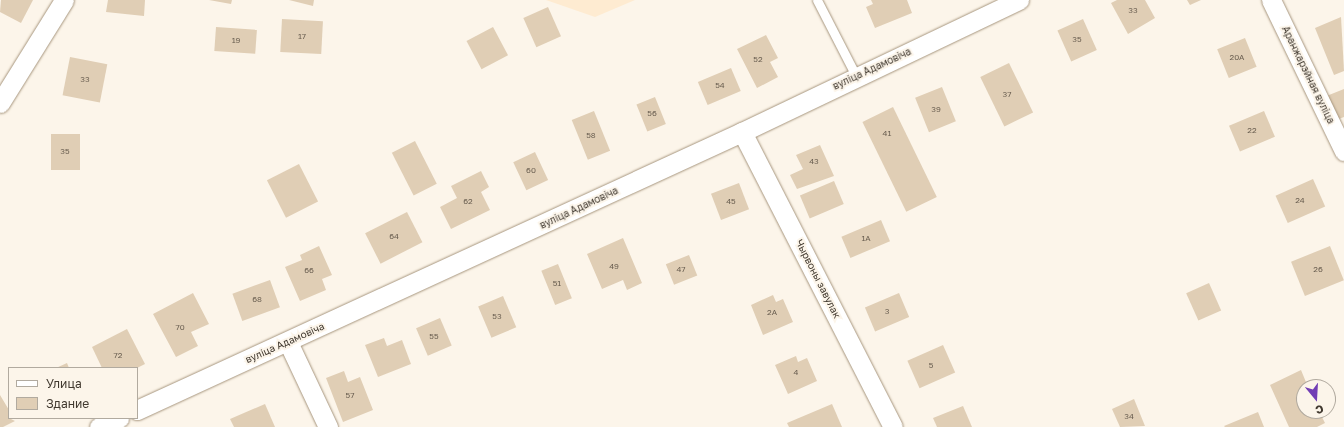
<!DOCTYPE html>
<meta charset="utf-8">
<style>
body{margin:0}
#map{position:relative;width:1344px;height:427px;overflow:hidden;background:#fcf5ea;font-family:"Golos Text",sans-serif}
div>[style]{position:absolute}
.built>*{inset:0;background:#feebd1}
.building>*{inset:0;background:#e0ceb5;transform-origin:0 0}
.roads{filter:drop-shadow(0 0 1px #a7967e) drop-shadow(0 0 1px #a7967e)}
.lane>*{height:9px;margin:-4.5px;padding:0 4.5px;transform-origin:4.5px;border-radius:4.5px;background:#fff}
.street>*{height:19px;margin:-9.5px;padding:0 9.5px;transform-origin:9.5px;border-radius:9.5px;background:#fff}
span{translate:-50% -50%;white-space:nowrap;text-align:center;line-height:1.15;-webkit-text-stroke:4px #fcf5ea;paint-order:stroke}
.number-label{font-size:8px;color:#695e50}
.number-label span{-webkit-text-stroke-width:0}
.street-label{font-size:10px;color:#41392f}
.legend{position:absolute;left:8px;top:367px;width:130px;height:52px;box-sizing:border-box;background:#fcf5ea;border:1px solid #b1aa9f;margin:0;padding:5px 7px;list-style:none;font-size:12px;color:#41392f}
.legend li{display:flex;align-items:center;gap:8px;height:20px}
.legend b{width:20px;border:1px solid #b1aa9f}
.north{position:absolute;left:1296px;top:379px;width:40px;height:40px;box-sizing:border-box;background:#fcf5ea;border:1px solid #b1aa9f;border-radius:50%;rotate:162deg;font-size:11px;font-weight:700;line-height:16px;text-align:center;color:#41392f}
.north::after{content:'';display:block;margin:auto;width:14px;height:18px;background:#723eb5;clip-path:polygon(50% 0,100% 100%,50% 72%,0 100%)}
</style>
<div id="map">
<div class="built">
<i style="clip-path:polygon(546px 0,635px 0,595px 17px)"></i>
</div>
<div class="building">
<i style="clip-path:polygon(1px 0,33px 0,21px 23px,0 12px)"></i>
<i style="clip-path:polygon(108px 0,145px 0,144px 16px,106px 12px)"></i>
<i style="clip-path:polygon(209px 0,232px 0,231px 4px)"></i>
<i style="clip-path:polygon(289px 0,314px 0,313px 6px)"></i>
<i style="clip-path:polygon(871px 0,907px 0,912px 13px,875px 28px,866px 7px,873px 4px)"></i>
<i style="clip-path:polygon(1117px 0,1145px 0,1155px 18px,1128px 34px,1111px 3px)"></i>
<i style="clip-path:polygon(1187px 0,1201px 0,1190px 5px)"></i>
<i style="left:548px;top:7px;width:32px;height:27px;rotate:66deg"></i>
<i style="clip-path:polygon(1341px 17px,1344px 71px,1334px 75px,1315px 28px)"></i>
<i style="left:282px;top:19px;width:41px;height:33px;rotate:3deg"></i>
<i style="left:1083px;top:19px;width:34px;height:28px;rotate:66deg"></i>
<i style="left:216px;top:27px;width:41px;height:24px;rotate:4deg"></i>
<i style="left:493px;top:27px;width:32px;height:30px;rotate:62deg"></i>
<i style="clip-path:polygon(766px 35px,778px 58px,770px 62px,778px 77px,757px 88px,737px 49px)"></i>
<i style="left:1245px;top:38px;width:31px;height:30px;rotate:68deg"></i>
<i style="left:70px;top:57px;width:38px;height:39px;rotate:11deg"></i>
<i style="left:1009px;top:63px;width:55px;height:32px;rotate:64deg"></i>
<i style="left:731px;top:68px;width:25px;height:36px;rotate:67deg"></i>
<i style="left:942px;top:87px;width:37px;height:29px;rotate:68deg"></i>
<i style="clip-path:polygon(1344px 89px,1344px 117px,1333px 121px,1324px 97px)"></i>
<i style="left:655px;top:97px;width:29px;height:20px;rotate:68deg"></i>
<i style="left:893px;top:107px;width:100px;height:34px;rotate:64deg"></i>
<i style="left:594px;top:111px;width:43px;height:24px;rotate:68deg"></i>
<i style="left:1264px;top:111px;width:28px;height:38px;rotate:67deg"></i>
<i style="left:51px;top:134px;width:29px;height:36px"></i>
<i style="left:415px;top:141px;width:48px;height:26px;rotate:63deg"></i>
<i style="clip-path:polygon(820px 145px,834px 176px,797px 189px,790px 175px,803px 169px,796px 155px)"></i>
<i style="left:535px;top:152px;width:31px;height:24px;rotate:65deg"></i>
<i style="left:299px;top:164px;width:42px;height:36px;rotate:63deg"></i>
<i style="clip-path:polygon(481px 171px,489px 187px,481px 192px,490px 210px,451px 229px,440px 207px,457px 198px,451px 186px)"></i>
<i style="left:1313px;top:179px;width:30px;height:41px;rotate:66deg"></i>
<i style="left:834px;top:181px;width:25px;height:37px;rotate:67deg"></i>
<i style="left:739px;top:183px;width:28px;height:30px;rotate:69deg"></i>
<i style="left:407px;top:212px;width:34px;height:47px;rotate:63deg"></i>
<i style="left:881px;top:220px;width:23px;height:43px;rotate:67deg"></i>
<i style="clip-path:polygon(623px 238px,642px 283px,627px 290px,623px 280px,602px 289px,587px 254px)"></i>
<i style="clip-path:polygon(319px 246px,332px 275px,322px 279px,326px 290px,300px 301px,285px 267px,302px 260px,300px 255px)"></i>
<i style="left:1330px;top:246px;width:37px;height:42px;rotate:68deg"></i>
<i style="left:689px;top:255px;width:22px;height:25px;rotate:68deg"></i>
<i style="left:558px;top:264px;width:37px;height:18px;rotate:68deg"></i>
<i style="left:270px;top:280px;width:29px;height:40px;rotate:70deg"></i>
<i style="left:1209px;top:283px;width:30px;height:25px;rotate:66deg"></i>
<i style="clip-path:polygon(193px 293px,209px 324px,191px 332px,198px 346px,176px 357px,153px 314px)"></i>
<i style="left:899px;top:293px;width:26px;height:37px;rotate:67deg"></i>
<i style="clip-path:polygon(773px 295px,776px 302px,783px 299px,793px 322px,763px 335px,751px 305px)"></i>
<i style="left:503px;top:296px;width:34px;height:27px;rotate:67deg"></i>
<i style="left:440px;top:318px;width:30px;height:26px;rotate:67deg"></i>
<i style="clip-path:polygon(127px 329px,145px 364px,137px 368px,102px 368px,92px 347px)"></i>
<i style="clip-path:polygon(384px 338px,387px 346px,402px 340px,411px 364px,378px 377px,365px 345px)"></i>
<i style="left:943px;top:345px;width:30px;height:39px;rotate:66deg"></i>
<i style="clip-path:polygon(796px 356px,798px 362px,807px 358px,817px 381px,788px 394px,775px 365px)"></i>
<i style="clip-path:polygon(67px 363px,69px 368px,56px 368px)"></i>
<i style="clip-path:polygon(1301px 370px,1308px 387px,1304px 387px,1304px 411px,1319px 411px,1325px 423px,1317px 427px,1289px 427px,1270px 385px)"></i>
<i style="clip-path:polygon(344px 371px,348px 382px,360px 377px,373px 410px,343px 422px,326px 378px)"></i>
<i style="clip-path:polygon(0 395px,9px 410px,9px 418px,15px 421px,3px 427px,0 427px)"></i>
<i style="clip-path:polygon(1134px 399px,1145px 426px,1120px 427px,1112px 409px)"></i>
<i style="clip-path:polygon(265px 404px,275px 427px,234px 427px,230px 419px)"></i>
<i style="clip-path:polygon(832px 404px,842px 427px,789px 427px,787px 423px)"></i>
<i style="clip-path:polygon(963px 406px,972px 427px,937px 427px,933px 418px)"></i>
<i style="clip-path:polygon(1258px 412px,1264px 427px,1225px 427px,1224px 426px)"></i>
</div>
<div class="roads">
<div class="lane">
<i style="left:817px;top:0;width:85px;rotate:62.8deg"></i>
</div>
<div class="street">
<i style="left:1271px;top:0;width:168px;rotate:64.2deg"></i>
<i style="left:0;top:103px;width:121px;rotate:-58.1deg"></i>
<i style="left:742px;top:132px;width:331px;rotate:62.9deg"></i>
<i style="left:288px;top:342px;width:94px;rotate:64.8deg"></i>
<i style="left:137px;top:410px;width:666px;rotate:-24.68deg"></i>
<i style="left:742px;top:132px;width:307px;rotate:-25.5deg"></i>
<i style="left:99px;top:427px;width:22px;rotate:-24deg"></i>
</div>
</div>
<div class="number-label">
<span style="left:1133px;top:11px">33</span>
<span style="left:302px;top:37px">17</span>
<span style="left:1077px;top:40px">35</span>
<span style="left:236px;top:41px">19</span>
<span style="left:1237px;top:58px">20А</span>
<span style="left:758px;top:60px">52</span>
<span style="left:85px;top:80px">33</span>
<span style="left:720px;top:86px">54</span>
<span style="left:1007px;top:95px">37</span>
<span style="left:936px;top:110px">39</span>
<span style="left:652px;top:114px">56</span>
<span style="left:1252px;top:131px">22</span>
<span style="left:887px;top:134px">41</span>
<span style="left:591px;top:136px">58</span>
<span style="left:65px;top:152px">35</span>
<span style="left:814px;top:162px">43</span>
<span style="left:531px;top:171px">60</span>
<span style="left:1300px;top:201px">24</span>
<span style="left:468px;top:202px">62</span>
<span style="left:731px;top:202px">45</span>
<span style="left:394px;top:237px">64</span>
<span style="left:866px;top:239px">1А</span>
<span style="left:614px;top:267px">49</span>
<span style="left:681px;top:270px">47</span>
<span style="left:1318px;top:270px">26</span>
<span style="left:309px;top:271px">66</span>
<span style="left:557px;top:284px">51</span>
<span style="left:257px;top:300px">68</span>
<span style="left:887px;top:312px">3</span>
<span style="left:772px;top:313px">2А</span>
<span style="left:497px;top:317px">53</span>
<span style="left:180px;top:328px">70</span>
<span style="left:434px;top:337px">55</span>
<span style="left:118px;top:356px">72</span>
<span style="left:931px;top:366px">5</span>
<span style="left:796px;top:373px">4</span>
<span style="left:350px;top:396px">57</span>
<span style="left:1129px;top:417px">34</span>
</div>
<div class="street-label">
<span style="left:872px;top:69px;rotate:-25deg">вуліца Адамовіча</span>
<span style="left:1308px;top:75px;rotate:64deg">Аранжарэйная вуліца</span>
<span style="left:579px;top:208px;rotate:-25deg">вуліца Адамовіча</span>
<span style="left:818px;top:279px;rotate:63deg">Чырвоны завулак</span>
<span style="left:285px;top:343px;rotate:-24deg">вуліца Адамовіча</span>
</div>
<ul class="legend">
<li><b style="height:5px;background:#fff"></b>Улица</li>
<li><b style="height:11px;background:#e0ceb5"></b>Здание</li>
</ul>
<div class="north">С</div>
</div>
